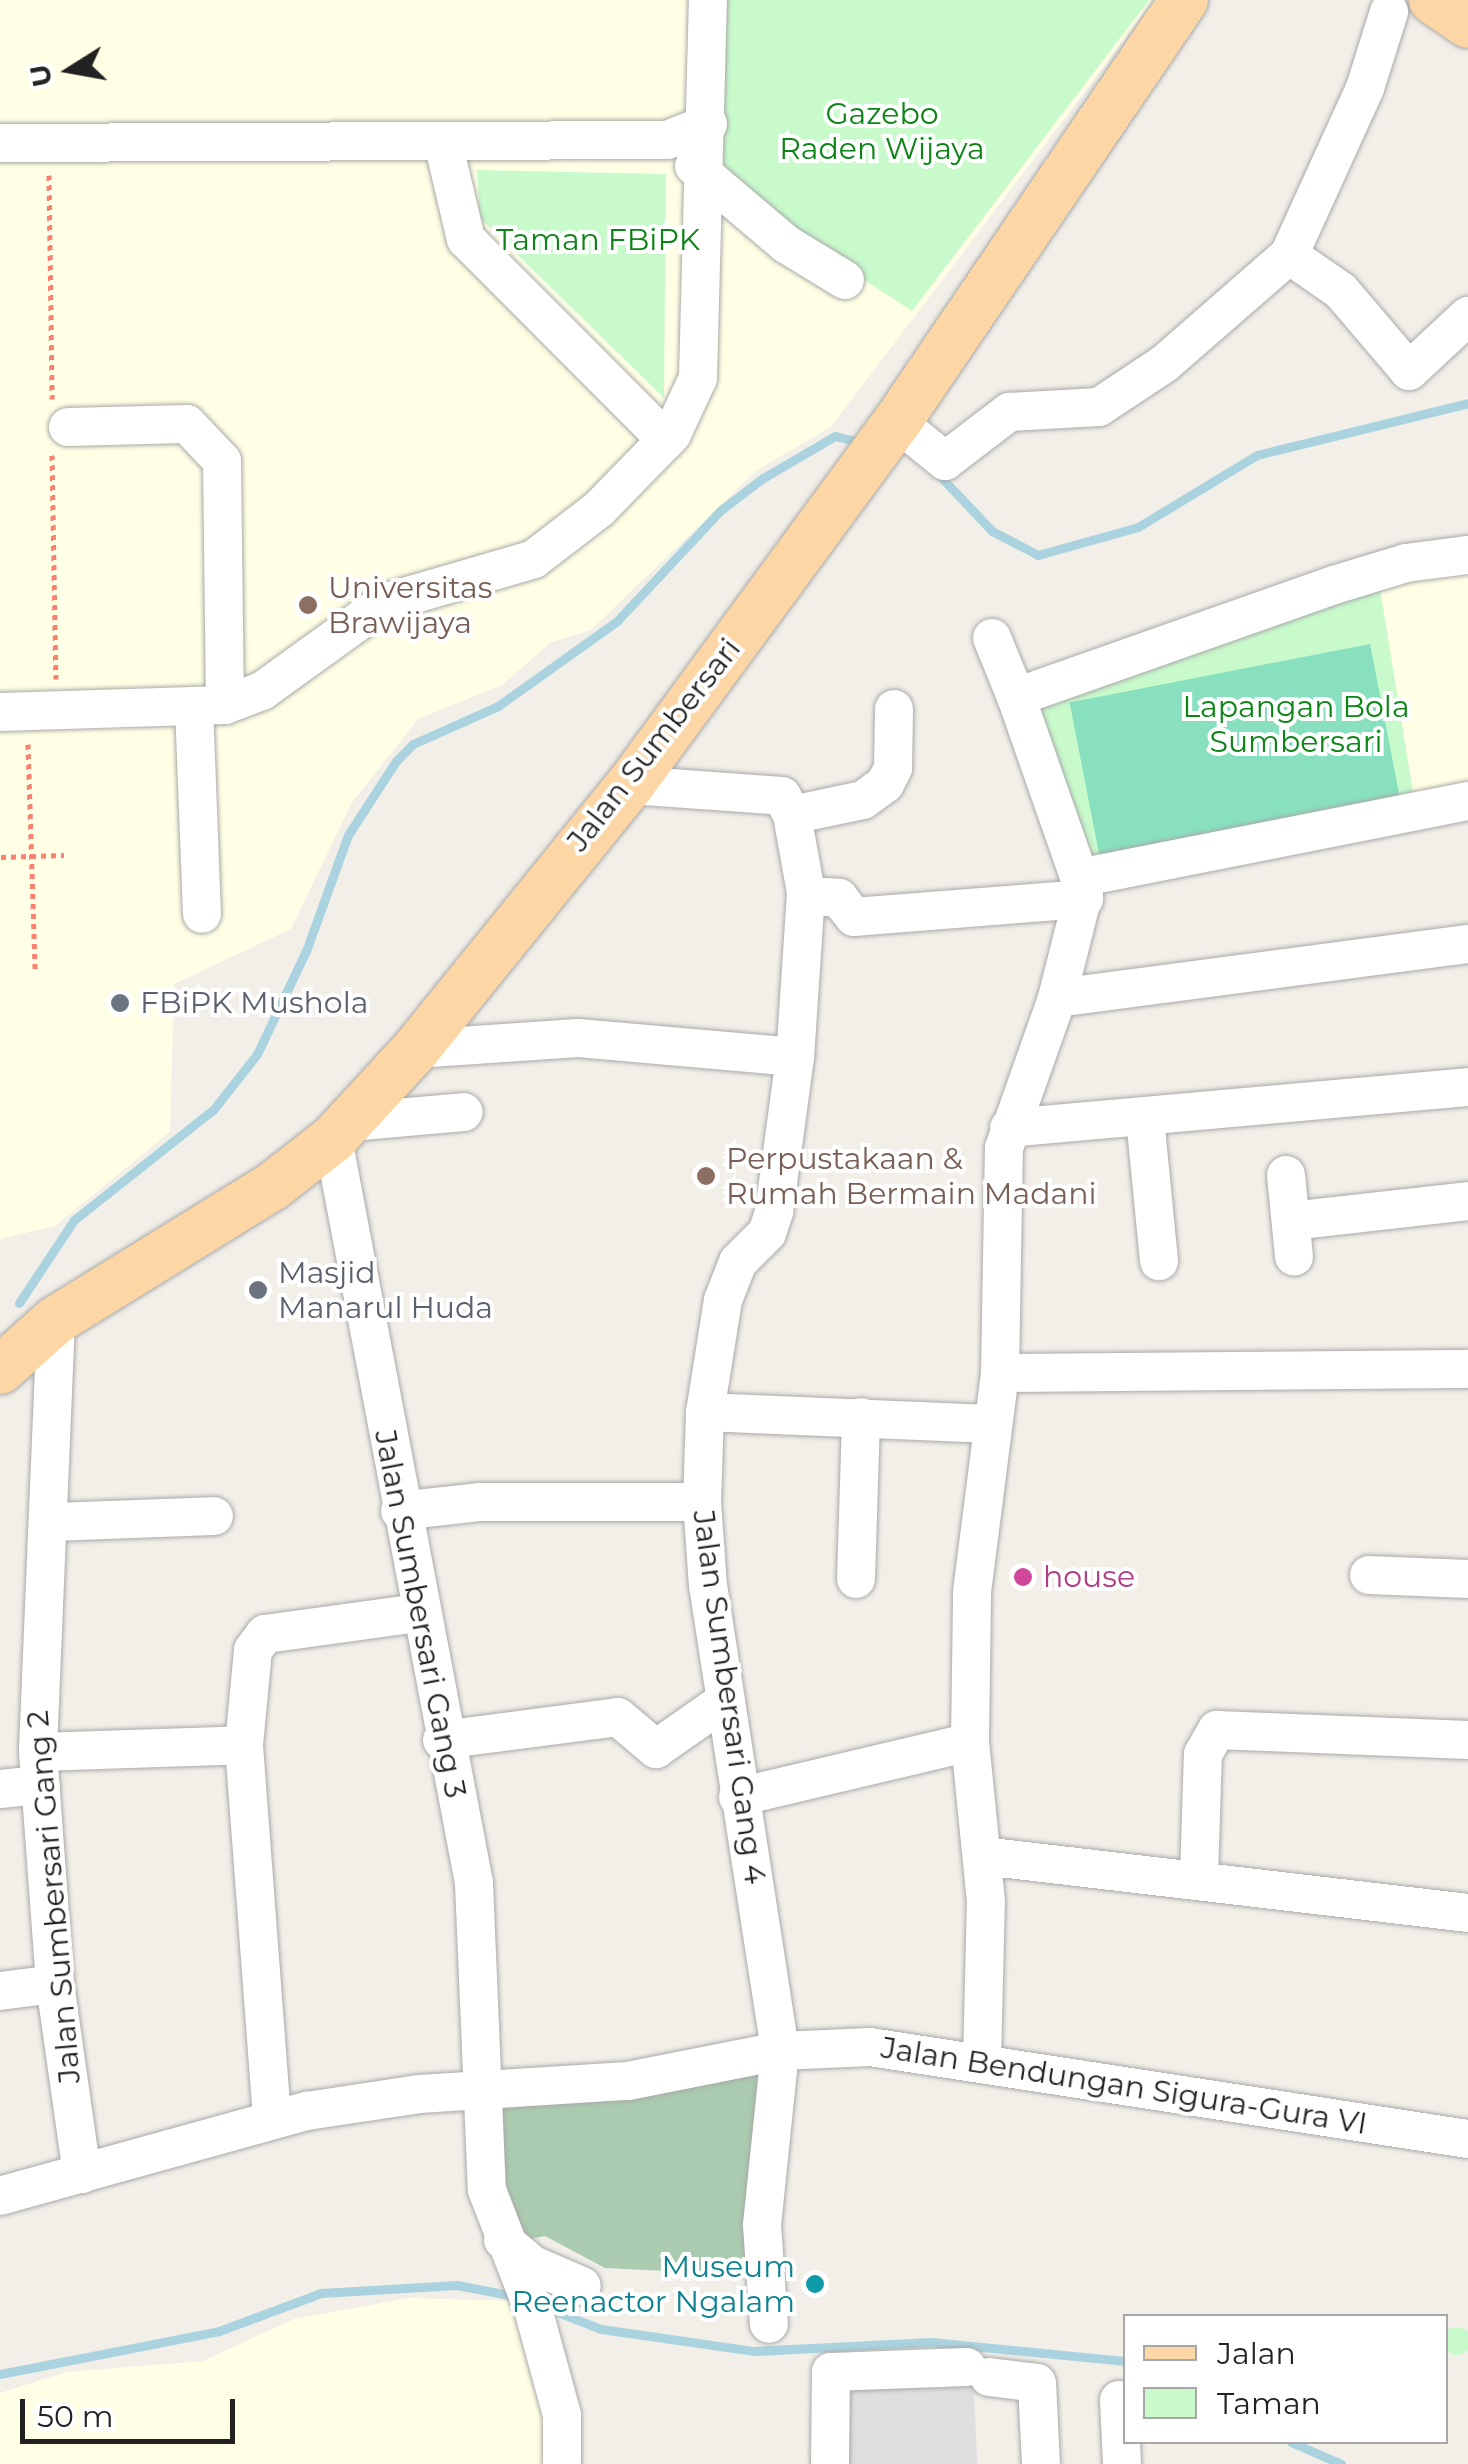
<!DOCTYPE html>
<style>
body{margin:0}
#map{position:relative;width:1468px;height:2464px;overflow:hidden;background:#f2efe9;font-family:Montserrat,sans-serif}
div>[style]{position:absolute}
.residential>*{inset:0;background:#e0dfdf;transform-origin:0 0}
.education>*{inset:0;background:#ffffe5}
.cemetery>*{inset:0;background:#aacbaf}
.park>*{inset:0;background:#c8facc}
.round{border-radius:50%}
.pitch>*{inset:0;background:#88e0be;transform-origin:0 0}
.stream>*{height:9px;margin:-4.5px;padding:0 4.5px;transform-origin:4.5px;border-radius:4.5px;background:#aad3df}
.path>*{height:5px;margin-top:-2.5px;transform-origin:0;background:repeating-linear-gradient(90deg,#fa8072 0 5px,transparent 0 10px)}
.roads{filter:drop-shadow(0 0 2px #a9a9a9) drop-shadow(0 0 2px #a9a9a9)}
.minor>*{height:38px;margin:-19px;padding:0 19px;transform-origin:19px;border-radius:19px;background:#fff}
.major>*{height:48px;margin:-24px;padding:0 24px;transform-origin:24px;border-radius:24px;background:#fcd6a4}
.dots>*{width:28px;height:28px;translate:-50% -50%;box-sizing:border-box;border:5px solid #fff;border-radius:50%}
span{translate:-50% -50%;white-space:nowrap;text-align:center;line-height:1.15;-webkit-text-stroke:8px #fff;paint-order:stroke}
.park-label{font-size:30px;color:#0c8416}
.education-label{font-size:30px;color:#785e54}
.left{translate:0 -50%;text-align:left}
.street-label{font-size:30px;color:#222}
.worship-label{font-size:30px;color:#5b616d}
.hotel-label{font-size:30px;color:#b23c85}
.culture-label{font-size:30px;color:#0d838f}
.right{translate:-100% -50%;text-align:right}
.legend{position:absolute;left:1123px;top:2314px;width:325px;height:130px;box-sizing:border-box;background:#fff;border:2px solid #a7a7a7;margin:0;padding:12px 18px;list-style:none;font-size:30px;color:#222}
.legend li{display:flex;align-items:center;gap:20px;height:50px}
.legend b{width:50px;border:2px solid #a7a7a7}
.north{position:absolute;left:20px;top:20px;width:100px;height:100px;-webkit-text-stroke:8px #fff;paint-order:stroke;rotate:259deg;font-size:28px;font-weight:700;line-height:40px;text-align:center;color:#222}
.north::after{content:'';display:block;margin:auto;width:35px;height:45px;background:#222;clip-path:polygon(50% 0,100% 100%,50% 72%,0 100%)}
.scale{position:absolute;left:20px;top:2399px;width:215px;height:45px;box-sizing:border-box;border:5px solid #222;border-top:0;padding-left:12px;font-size:30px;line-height:35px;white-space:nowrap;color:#222;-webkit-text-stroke:8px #fff;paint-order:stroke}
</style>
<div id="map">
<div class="residential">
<i style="left:972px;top:2360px;width:104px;height:157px;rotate:87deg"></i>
</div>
<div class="education">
<i style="clip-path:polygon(0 0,1154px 0,831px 427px,757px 470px,591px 630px,551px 642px,502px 685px,418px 719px,351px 804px,291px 929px,174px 984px,170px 1132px,55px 1226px,0 1239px)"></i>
<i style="clip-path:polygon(1468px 567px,1468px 796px,1415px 805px,1380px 589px)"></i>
<i style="clip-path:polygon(409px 2298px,512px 2301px,550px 2414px,549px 2464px,0 2464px,0 2393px,67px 2372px,203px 2361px,294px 2319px)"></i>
</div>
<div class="cemetery">
<i style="clip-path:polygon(760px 2062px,754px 2254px,728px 2274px,605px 2268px,545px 2236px,518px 2241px,494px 2197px,492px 2102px)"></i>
</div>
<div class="park">
<i style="clip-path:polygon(718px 0,1149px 0,912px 311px,803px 240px,716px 170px)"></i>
<i style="clip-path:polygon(477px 170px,666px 174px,664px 398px,480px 218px)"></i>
<i style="clip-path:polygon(1380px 589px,1415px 805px,1093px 861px,1030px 708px)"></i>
<i class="round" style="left:1443px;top:2327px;width:28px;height:28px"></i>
</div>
<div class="pitch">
<i style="left:1370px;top:644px;width:155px;height:306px;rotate:79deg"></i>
</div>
<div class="stream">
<i style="left:938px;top:474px;width:79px;rotate:46.5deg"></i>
<i style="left:992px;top:531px;width:52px;rotate:27.6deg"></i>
<i style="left:1038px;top:555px;width:104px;rotate:-15.6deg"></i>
<i style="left:1138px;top:527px;width:139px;rotate:-31.2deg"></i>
<i style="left:1257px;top:455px;width:217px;rotate:-13.8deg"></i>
<i style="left:19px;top:1303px;width:100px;rotate:-56.5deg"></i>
<i style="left:74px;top:1220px;width:177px;rotate:-38.4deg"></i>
<i style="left:213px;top:1110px;width:71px;rotate:-51.8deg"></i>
<i style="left:257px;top:1054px;width:114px;rotate:-64.6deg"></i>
<i style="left:306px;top:951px;width:123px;rotate:-70.1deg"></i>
<i style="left:348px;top:835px;width:88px;rotate:-57deg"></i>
<i style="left:396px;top:761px;width:24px;rotate:-45deg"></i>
<i style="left:413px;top:744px;width:93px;rotate:-24.1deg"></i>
<i style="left:498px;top:706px;width:146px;rotate:-35.5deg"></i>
<i style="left:617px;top:621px;width:152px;rotate:-46.9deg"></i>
<i style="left:721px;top:510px;width:53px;rotate:-37.3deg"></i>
<i style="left:763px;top:478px;width:83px;rotate:-30.3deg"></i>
<i style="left:835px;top:436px;width:30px;rotate:14deg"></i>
<i style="left:547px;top:2308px;width:58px;rotate:21.3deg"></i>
<i style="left:601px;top:2329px;width:155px;rotate:8.2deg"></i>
<i style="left:754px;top:2351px;width:177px;rotate:-2.9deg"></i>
<i style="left:931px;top:2342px;width:196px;rotate:5.6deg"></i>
<i style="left:0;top:2374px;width:223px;rotate:-11.1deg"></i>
<i style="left:219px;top:2331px;width:109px;rotate:-20.4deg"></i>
<i style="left:321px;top:2293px;width:136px;rotate:-3.4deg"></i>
<i style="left:457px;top:2285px;width:58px;rotate:10.9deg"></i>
<i style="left:1291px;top:2442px;width:55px;rotate:23.7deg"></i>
</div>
<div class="path">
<i style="left:49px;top:175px;width:224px;rotate:89.2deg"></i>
<i style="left:52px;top:455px;width:224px;rotate:89deg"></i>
<i style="left:28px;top:744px;width:225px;rotate:88.2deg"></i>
<i style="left:1px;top:857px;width:63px;rotate:-1.8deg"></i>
</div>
<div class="roads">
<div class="minor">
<i style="left:443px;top:142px;width:100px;rotate:76.7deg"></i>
<i style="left:466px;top:239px;width:284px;rotate:45.1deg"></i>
<i style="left:0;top:143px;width:667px;rotate:-0.26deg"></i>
<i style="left:667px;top:140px;width:44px;rotate:-21.3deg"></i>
<i style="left:694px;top:166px;width:121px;rotate:40.3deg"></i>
<i style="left:786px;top:244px;width:69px;rotate:31.4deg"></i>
<i style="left:1289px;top:255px;width:63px;rotate:34.7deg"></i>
<i style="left:1341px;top:291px;width:105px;rotate:49.6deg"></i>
<i style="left:1409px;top:371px;width:81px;rotate:-43deg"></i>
<i style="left:897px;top:422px;width:62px;rotate:39.1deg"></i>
<i style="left:945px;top:461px;width:81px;rotate:-37.4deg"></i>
<i style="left:1009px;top:412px;width:90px;rotate:-3.2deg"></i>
<i style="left:1099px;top:407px;width:78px;rotate:-33.5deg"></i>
<i style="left:1164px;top:364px;width:166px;rotate:-41.1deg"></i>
<i style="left:1289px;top:255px;width:183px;rotate:-65.5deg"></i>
<i style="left:1365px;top:88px;width:80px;rotate:-72.5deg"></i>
<i style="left:68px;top:427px;width:119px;rotate:-1.4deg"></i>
<i style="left:187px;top:424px;width:51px;rotate:46.6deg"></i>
<i style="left:222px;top:461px;width:244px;rotate:89.3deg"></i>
<i style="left:992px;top:638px;width:64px;rotate:67.9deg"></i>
<i style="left:194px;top:706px;width:208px;rotate:87.8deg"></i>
<i style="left:0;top:712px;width:225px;rotate:-1.8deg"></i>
<i style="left:225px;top:705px;width:40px;rotate:-21deg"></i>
<i style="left:262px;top:691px;width:150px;rotate:-35.8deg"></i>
<i style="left:384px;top:603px;width:156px;rotate:-16.3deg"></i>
<i style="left:534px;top:559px;width:82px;rotate:-37.6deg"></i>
<i style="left:599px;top:509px;width:105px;rotate:-45.8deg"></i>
<i style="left:672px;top:434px;width:62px;rotate:-65.1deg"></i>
<i style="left:698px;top:378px;width:378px;rotate:-88.5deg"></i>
<i style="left:630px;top:785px;width:152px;rotate:4.1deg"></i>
<i style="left:782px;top:796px;width:21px;rotate:62deg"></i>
<i style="left:792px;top:815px;width:79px;rotate:79.8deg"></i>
<i style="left:806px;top:893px;width:164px;rotate:93.8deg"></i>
<i style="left:795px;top:1057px;width:156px;rotate:97.7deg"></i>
<i style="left:774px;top:1212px;width:22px;rotate:108deg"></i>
<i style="left:767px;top:1233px;width:41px;rotate:135deg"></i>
<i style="left:738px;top:1262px;width:41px;rotate:111.5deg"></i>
<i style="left:723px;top:1300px;width:113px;rotate:99.1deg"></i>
<i style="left:705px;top:1412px;width:90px;rotate:91.9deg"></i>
<i style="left:702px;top:1502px;width:83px;rotate:85.9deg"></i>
<i style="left:708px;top:1585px;width:472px;rotate:81.2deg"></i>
<i style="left:780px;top:2051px;width:175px;rotate:95.9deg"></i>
<i style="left:762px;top:2225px;width:99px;rotate:86deg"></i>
<i style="left:792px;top:815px;width:73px;rotate:-11.9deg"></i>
<i style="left:863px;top:800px;width:27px;rotate:-36deg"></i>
<i style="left:885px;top:784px;width:18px;rotate:-63deg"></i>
<i style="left:893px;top:768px;width:59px;rotate:-89deg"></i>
<i style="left:1084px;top:877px;width:391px;rotate:-11.2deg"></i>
<i style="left:806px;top:896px;width:33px;rotate:3deg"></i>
<i style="left:839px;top:898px;width:24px;rotate:52deg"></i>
<i style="left:854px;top:917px;width:231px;rotate:-4.5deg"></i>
<i style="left:1057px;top:998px;width:415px;rotate:-7.5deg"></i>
<i style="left:416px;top:1049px;width:162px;rotate:-3.9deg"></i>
<i style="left:578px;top:1038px;width:218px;rotate:5deg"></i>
<i style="left:1145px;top:1118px;width:144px;rotate:84.4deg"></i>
<i style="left:350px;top:1122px;width:114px;rotate:-5deg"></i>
<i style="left:1009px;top:1128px;width:461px;rotate:-5.1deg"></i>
<i style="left:333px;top:1139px;width:757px;rotate:79.27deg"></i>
<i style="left:474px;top:1883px;width:307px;rotate:87.6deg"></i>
<i style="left:487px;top:2190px;width:128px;rotate:68.9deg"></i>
<i style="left:533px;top:2309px;width:110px;rotate:74.7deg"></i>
<i style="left:562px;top:2415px;width:49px;rotate:90deg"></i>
<i style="left:1286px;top:1175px;width:82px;rotate:84.4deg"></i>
<i style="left:1291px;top:1221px;width:178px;rotate:-6.4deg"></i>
<i style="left:56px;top:1320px;width:432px;rotate:92.4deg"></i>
<i style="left:38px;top:1752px;width:233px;rotate:85.8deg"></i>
<i style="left:55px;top:1984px;width:192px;rotate:81.9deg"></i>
<i style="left:1000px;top:1373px;width:468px;rotate:-0.5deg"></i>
<i style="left:705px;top:1412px;width:285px;rotate:2.4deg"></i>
<i style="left:400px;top:1511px;width:81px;rotate:-6.4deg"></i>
<i style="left:480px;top:1502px;width:222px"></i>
<i style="left:52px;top:1522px;width:162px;rotate:-2.1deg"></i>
<i style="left:1369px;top:1575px;width:99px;rotate:2.3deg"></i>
<i style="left:856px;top:1579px;width:162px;rotate:-88.2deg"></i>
<i style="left:442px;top:1740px;width:177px;rotate:-7.4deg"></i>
<i style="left:618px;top:1717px;width:50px;rotate:40.1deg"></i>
<i style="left:656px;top:1749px;width:85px;rotate:-35deg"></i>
<i style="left:38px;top:1752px;width:206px;rotate:-1.9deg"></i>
<i style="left:0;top:1789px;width:41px;rotate:-5.6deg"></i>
<i style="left:738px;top:1797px;width:238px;rotate:-13.3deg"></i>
<i style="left:983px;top:1856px;width:488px;rotate:6.7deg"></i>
<i style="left:1199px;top:1878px;width:124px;rotate:-88.2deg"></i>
<i style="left:1203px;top:1754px;width:28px;rotate:-60deg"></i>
<i style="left:1217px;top:1730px;width:251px;rotate:2.3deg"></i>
<i style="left:0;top:1991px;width:55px;rotate:-7.3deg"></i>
<i style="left:982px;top:2061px;width:159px;rotate:-88.6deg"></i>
<i style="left:986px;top:1902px;width:161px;rotate:-95.7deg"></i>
<i style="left:970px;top:1742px;width:150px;rotate:-89.2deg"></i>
<i style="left:972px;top:1592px;width:221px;rotate:-82.7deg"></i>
<i style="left:1000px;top:1373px;width:225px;rotate:-89deg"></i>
<i style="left:1004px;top:1148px;width:159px;rotate:-70.5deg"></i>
<i style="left:1057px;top:998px;width:110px;rotate:-75.8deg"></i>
<i style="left:1084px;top:891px;width:206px;rotate:-109.3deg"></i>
<i style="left:1016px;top:697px;width:337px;rotate:-19.4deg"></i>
<i style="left:1334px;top:585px;width:75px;rotate:-17deg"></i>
<i style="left:1406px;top:563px;width:63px;rotate:-7.4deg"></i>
<i style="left:272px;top:2118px;width:374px;rotate:-94.3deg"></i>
<i style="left:244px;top:1745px;width:95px;rotate:-84.6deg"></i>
<i style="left:253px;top:1650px;width:20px;rotate:-53deg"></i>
<i style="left:265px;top:1634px;width:154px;rotate:-7.8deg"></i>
<i style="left:0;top:2196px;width:319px;rotate:-15.5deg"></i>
<i style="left:307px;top:2111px;width:113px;rotate:-8.6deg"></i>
<i style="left:419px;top:2094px;width:209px;rotate:-3.6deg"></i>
<i style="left:628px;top:2081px;width:155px;rotate:-11.2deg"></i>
<i style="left:780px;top:2051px;width:90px;rotate:-2.5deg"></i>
<i style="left:870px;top:2047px;width:605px;rotate:8.75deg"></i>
<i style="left:503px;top:2240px;width:39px;rotate:40deg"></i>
<i style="left:533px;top:2265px;width:53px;rotate:23.2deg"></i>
<i style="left:989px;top:2377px;width:48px;rotate:7.1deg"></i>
<i style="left:1037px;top:2383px;width:81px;rotate:87.2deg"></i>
<i style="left:1119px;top:2400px;width:64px;rotate:87.3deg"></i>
<i style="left:830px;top:2464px;width:92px;rotate:-89.4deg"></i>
<i style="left:831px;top:2372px;width:136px;rotate:-2.1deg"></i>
</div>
<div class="major">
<i style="left:1433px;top:0;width:42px;rotate:34.4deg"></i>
<i style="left:0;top:1370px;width:75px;rotate:-41.8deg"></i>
<i style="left:56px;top:1320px;width:255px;rotate:-31.7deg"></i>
<i style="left:273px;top:1186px;width:76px;rotate:-38.1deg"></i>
<i style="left:333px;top:1139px;width:122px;rotate:-47.3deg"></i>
<i style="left:416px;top:1049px;width:340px;rotate:-51deg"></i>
<i style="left:630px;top:785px;width:451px;rotate:-53.7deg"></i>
<i style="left:897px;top:422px;width:510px;rotate:-55.78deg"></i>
</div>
</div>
<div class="dots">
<i style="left:308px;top:605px;background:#8d6e63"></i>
<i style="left:120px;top:1003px;background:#6b7280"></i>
<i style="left:706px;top:1176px;background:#8d6e63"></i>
<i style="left:258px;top:1290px;background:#6b7280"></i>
<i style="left:1023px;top:1577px;background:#d1479c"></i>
<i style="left:815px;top:2284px;background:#0f9aa8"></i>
</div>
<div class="park-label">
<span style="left:882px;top:131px">Gazebo<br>Raden Wijaya</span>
<span style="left:598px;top:240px">Taman FBiPK</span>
<span style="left:1296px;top:724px">Lapangan Bola<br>Sumbersari</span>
</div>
<div class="education-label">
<span class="left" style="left:328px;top:605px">Universitas<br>Brawijaya</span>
<span class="left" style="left:726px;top:1176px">Perpustakaan &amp;<br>Rumah Bermain Madani</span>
</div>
<div class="street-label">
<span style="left:654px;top:745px;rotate:-52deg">Jalan Sumbersari</span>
<span style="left:420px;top:1614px;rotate:79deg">Jalan Sumbersari Gang 3</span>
<span style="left:729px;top:1697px;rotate:82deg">Jalan Sumbersari Gang 4</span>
<span style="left:54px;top:1897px;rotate:-95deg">Jalan Sumbersari Gang 2</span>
<span style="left:1124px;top:2086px;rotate:9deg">Jalan Bendungan Sigura-Gura VI</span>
</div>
<div class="worship-label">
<span class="left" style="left:140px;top:1003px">FBiPK Mushola</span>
<span class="left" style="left:278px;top:1290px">Masjid<br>Manarul Huda</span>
</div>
<div class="hotel-label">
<span class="left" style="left:1043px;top:1577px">house</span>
</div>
<div class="culture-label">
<span class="right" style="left:795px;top:2284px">Museum<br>Reenactor Ngalam</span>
</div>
<ul class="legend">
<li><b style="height:12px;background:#fcd6a4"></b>Jalan</li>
<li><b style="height:28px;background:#c8facc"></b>Taman</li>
</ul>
<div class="north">U</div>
<div class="scale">50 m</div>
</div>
